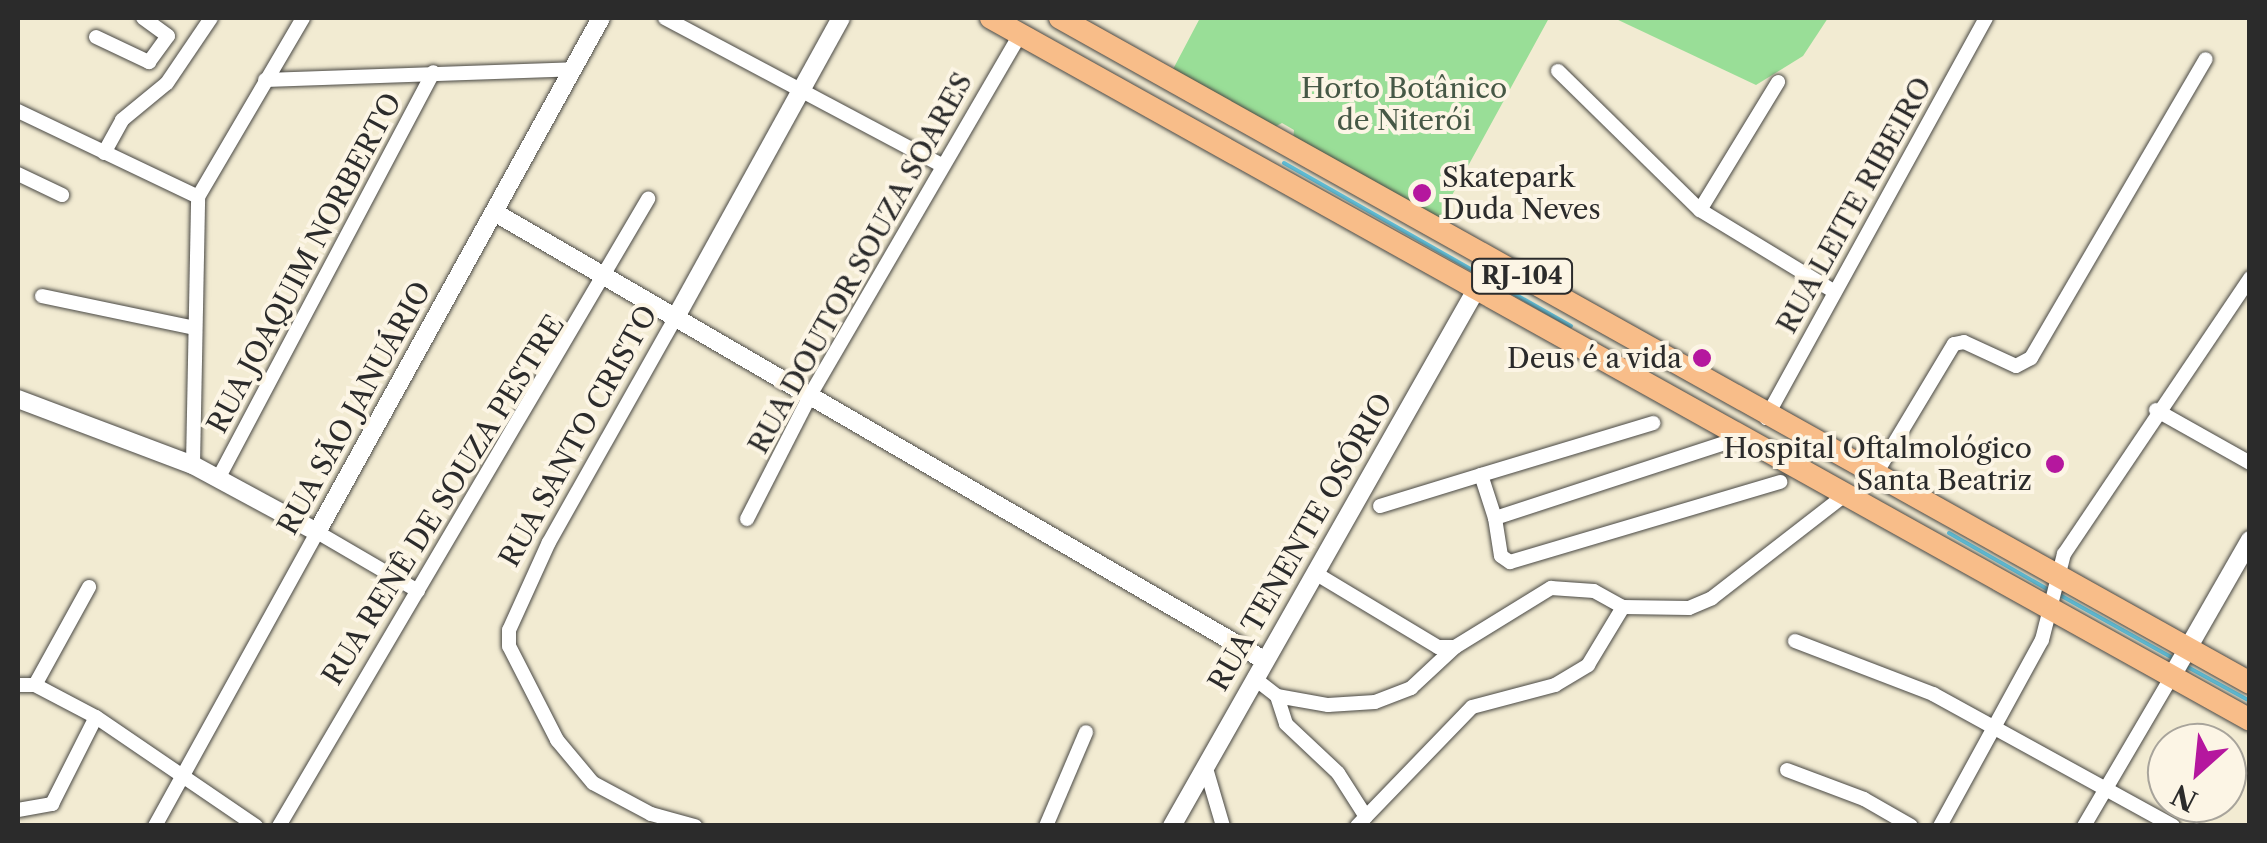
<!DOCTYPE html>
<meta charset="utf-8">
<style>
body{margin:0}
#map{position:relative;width:2267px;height:843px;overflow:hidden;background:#f2ebd2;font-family:"Libre Caslon Text",serif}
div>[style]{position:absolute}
.green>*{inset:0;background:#99de97}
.stream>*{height:4px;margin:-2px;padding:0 2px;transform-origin:2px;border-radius:2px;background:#60c3de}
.roads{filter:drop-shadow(0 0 2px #494844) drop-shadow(0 0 2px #494844)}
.minor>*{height:14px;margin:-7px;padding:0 7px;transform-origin:7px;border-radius:7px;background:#fff}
.tertiary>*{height:18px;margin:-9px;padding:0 9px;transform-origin:9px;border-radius:9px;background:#fff}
.trunk>*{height:22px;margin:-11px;padding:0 11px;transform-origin:11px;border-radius:11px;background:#f8bd89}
.dots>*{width:28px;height:28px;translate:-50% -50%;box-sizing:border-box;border:5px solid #fcf5e5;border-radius:50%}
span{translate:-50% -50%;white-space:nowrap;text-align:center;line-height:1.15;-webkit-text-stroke:8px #fcf5e5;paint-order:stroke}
.shield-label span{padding:2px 8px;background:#fcf5e5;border:2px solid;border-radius:8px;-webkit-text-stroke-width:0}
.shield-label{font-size:25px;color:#2b2b2b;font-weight:700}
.park-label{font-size:28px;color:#465846}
.poi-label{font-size:28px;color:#2b2b2b}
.left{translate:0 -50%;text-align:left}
.right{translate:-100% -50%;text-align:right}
.street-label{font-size:28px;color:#2b2b2b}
.frame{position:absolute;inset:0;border:20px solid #2b2b2b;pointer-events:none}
.north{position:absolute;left:2147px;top:723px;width:100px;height:100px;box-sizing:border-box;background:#fcf5e5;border:2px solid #a8a49b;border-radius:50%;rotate:207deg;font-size:28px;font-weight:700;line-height:40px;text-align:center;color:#2b2b2b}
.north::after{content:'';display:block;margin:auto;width:35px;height:45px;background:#b5179e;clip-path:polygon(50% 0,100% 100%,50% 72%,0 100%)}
</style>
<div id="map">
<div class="green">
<i style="clip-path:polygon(1200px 18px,1549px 18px,1439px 219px,1293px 141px,1294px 130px,1282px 123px,1271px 129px,1171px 73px)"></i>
<i style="clip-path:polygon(1614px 18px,1828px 18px,1803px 56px,1756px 85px)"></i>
</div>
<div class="stream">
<i style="left:1284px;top:163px;width:330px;rotate:29.6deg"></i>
<i style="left:1949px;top:533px;width:115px;rotate:29.7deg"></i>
<i style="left:2058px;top:594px;width:135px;rotate:29.2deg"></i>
<i style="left:2184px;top:665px;width:75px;rotate:28.6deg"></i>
</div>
<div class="roads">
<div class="minor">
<i style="left:665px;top:18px;width:314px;rotate:28deg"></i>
<i style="left:96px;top:37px;width:59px;rotate:25.3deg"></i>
<i style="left:149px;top:62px;width:32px;rotate:-54deg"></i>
<i style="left:168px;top:36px;width:31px;rotate:-144deg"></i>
<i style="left:1558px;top:71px;width:199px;rotate:44.4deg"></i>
<i style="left:1700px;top:210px;width:156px;rotate:31.3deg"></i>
<i style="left:265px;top:80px;width:309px;rotate:-2deg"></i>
<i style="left:18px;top:111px;width:199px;rotate:25.5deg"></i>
<i style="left:104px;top:153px;width:38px;rotate:-61deg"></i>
<i style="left:122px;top:120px;width:58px;rotate:-39.4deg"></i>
<i style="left:167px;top:83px;width:78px;rotate:-55.9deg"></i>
<i style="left:18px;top:174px;width:49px;rotate:25.5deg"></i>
<i style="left:1700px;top:210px;width:150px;rotate:-58.6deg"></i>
<i style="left:42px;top:296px;width:156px;rotate:11.8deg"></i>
<i style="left:677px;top:315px;width:261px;rotate:119.4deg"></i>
<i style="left:549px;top:542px;width:97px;rotate:114.4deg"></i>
<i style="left:509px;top:630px;width:16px;rotate:90deg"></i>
<i style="left:509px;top:646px;width:106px;rotate:62.9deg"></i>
<i style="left:557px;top:740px;width:56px;rotate:50.1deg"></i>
<i style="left:593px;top:783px;width:66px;rotate:28.1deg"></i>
<i style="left:651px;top:814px;width:46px;rotate:15.3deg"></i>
<i style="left:2156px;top:410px;width:108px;rotate:29.4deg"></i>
<i style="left:1766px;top:418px;width:457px;rotate:-61.2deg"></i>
<i style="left:1743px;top:437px;width:261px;rotate:161.9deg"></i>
<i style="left:1495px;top:518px;width:38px;rotate:81deg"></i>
<i style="left:1501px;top:556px;width:11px;rotate:34deg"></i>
<i style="left:1510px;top:562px;width:282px;rotate:-16.5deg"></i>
<i style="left:193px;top:465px;width:268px;rotate:-88.9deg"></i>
<i style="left:198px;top:197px;width:208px;rotate:-59.6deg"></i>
<i style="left:219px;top:477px;width:458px;rotate:-62.1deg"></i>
<i style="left:1874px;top:477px;width:155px;rotate:-59deg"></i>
<i style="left:1954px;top:344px;width:10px;rotate:-11deg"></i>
<i style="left:1964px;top:342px;width:57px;rotate:24.8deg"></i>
<i style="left:2016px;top:366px;width:17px;rotate:-28deg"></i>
<i style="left:2031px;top:358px;width:346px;rotate:-59.7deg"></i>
<i style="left:1380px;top:506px;width:106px;rotate:-17.1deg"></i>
<i style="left:1495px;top:518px;width:45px;rotate:-108deg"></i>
<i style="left:1481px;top:475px;width:180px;rotate:-16.8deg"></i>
<i style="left:747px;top:519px;width:143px;rotate:-62.9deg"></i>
<i style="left:812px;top:392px;width:414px;rotate:-59.8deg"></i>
<i style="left:1315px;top:573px;width:144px;rotate:31deg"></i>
<i style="left:1438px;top:647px;width:17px"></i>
<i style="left:1455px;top:647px;width:113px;rotate:-31.6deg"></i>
<i style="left:1551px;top:588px;width:43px;rotate:4deg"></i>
<i style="left:1594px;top:591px;width:33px;rotate:29deg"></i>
<i style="left:1795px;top:641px;width:148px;rotate:21deg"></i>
<i style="left:1933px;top:694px;width:274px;rotate:28.8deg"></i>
<i style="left:1254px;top:678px;width:29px;rotate:38deg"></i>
<i style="left:1277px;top:696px;width:52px;rotate:10deg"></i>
<i style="left:1328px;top:705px;width:47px;rotate:-3.7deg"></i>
<i style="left:1375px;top:702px;width:39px;rotate:-21deg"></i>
<i style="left:1411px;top:688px;width:60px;rotate:-43deg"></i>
<i style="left:18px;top:685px;width:17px"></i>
<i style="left:35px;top:685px;width:69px;rotate:27.7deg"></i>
<i style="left:96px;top:717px;width:194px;rotate:34.3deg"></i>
<i style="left:35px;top:685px;width:112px;rotate:-61.1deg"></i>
<i style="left:1277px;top:696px;width:29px;rotate:72deg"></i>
<i style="left:1286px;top:724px;width:71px;rotate:43.3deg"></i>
<i style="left:1338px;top:773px;width:52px;rotate:57.5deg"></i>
<i style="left:1205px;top:765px;width:64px;rotate:73.6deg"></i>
<i style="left:1787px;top:770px;width:82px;rotate:20.6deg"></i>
<i style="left:1864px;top:799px;width:54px;rotate:29.9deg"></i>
<i style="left:18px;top:810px;width:35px;rotate:-10deg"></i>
<i style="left:52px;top:804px;width:97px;rotate:-63.2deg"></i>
<i style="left:155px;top:826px;width:336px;rotate:-61.1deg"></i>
<i style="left:317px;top:532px;width:117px;rotate:30.3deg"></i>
<i style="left:279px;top:826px;width:728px;rotate:-59.52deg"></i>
<i style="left:1046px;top:826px;width:102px;rotate:-66.9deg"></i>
<i style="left:1357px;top:826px;width:165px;rotate:-46deg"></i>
<i style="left:1472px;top:707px;width:86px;rotate:-14.8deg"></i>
<i style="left:1555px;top:685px;width:39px;rotate:-31deg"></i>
<i style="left:1588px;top:665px;width:68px;rotate:-58.9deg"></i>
<i style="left:1623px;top:607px;width:66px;rotate:0.9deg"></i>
<i style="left:1689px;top:608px;width:25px;rotate:-23deg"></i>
<i style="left:1712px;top:598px;width:170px;rotate:-37.8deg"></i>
<i style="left:1940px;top:826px;width:212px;rotate:-61.3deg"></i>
<i style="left:2042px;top:640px;width:89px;rotate:-75.7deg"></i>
<i style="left:2064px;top:554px;width:333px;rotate:-56deg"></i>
<i style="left:2084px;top:826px;width:174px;rotate:-59.6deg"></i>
</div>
<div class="tertiary">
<i style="left:494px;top:212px;width:891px;rotate:30.19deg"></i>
<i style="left:677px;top:315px;width:339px;rotate:-61.1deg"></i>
<i style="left:18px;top:399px;width:187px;rotate:20.7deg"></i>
<i style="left:193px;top:465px;width:141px;rotate:28.4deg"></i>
<i style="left:317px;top:532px;width:587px;rotate:-61.08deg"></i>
<i style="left:2172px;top:676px;width:157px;rotate:-60.2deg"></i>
<i style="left:1172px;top:826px;width:618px;rotate:-60.45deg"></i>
</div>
<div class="trunk">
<i style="left:991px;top:18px;width:1441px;rotate:29.14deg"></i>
<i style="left:1060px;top:18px;width:1363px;rotate:29.2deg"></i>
</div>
</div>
<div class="dots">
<i style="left:1422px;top:193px;background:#b5179e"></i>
<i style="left:1702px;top:358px;background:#b5179e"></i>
<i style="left:2055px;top:464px;background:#b5179e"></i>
</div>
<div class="shield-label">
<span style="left:1522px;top:276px">RJ-104</span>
</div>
<div class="park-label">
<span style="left:1404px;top:104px">Horto Botânico<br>de Niterói</span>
</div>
<div class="poi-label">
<span class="left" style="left:1442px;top:193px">Skatepark<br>Duda Neves</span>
<span class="right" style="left:1682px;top:358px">Deus é a vida</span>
<span class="right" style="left:2032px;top:464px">Hospital Oftalmológico<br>Santa Beatriz</span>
</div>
<div class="street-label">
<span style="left:1854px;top:205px;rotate:-61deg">RUA LEITE RIBEIRO</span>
<span style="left:304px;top:263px;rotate:-62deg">RUA JOAQUIM NORBERTO</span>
<span style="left:860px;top:263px;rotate:-61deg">RUA DOUTOR SOUZA SOARES</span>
<span style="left:354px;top:408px;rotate:-61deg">RUA SÃO JANUÁRIO</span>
<span style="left:578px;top:436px;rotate:-61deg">RUA SANTO CRISTO</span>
<span style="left:443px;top:500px;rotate:-58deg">RUA RENÊ DE SOUZA PESTRE</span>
<span style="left:1300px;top:542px;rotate:-60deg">RUA TENENTE OSÓRIO</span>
</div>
<div class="frame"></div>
<div class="north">N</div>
</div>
